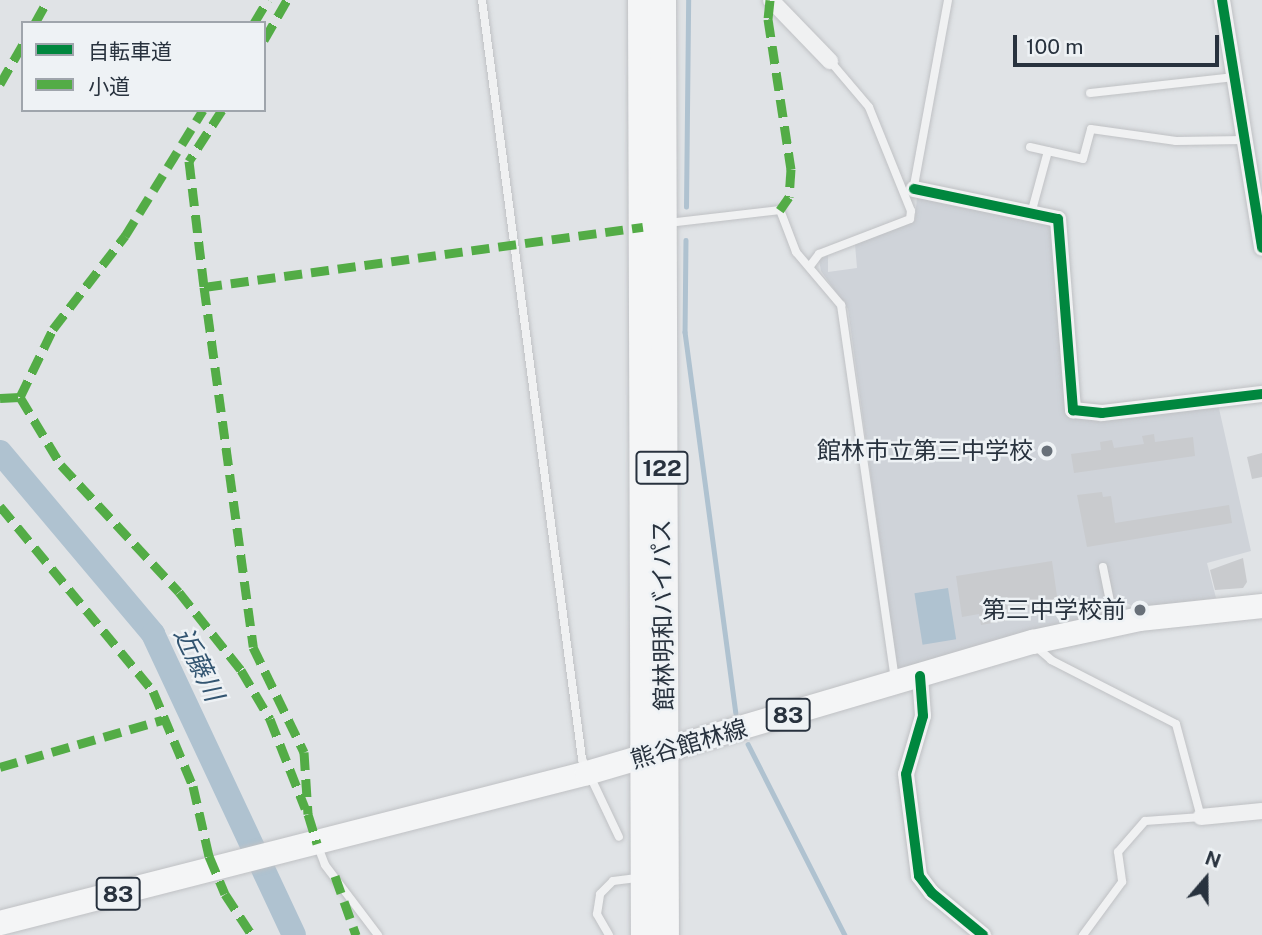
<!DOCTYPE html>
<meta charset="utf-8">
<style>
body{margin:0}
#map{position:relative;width:1262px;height:935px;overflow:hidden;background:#e0e3e6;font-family:"Public Sans","Noto Sans JP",sans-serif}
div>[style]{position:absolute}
.built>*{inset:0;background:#cfd3d9}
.water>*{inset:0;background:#afc2d0;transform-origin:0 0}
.stream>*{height:4.5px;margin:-2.25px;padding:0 2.25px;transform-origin:2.25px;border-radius:2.25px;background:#afc2d0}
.river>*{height:24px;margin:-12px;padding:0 12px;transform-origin:12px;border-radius:12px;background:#afc2d0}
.building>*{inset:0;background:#c9cbce}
.roads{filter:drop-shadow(0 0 2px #bfc1c4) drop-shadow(0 0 2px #bfc1c4)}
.service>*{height:8px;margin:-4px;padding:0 4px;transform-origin:4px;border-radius:4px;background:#f0f1f2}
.minor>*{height:16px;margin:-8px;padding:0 8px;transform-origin:8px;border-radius:8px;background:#f0f1f2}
.primary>*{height:24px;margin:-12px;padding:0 12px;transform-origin:12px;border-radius:12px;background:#f4f5f6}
.trunk>*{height:26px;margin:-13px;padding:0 13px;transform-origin:13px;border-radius:13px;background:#f4f5f6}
.quiet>*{height:9px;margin-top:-4.5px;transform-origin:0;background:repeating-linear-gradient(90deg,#53ac46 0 18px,transparent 0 27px)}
.cycleway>*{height:10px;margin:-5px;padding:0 5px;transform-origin:5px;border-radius:5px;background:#00873e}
.dots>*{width:19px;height:19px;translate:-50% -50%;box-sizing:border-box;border:4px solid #eef2f5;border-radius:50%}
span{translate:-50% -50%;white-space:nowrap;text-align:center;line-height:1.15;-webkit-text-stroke:5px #eef2f5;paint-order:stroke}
.shield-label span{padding:2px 5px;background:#eef2f5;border:2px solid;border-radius:5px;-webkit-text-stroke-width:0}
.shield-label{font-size:23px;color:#28323e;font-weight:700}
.poi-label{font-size:24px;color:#28323e}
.right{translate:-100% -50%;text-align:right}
.street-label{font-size:24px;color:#28323e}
.water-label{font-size:26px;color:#335571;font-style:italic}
.legend{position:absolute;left:21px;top:21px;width:245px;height:91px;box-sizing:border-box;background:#eef2f5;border:2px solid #9fa5ac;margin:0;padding:9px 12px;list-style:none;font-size:21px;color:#28323e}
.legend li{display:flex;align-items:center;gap:14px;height:35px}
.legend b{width:35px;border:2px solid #9fa5ac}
.north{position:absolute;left:1171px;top:844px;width:70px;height:70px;-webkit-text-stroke:5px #eef2f5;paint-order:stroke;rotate:20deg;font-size:19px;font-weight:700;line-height:28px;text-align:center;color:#28323e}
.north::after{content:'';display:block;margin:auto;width:24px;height:32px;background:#28323e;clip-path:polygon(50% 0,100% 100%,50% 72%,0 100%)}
.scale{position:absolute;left:1013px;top:35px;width:206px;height:32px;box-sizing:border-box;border:4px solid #28323e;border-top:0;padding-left:9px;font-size:21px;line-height:24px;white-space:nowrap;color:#28323e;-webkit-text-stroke:5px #eef2f5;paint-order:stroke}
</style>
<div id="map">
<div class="built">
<i style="clip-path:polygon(917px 197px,1056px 226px,1065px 414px,1101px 419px,1218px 404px,1251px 551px,1207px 563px,1216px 598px,1137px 609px,1127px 603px,1094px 608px,1088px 619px,903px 670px,897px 667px,848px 309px,821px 271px,819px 260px,828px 255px,828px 272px,857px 268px,855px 244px,915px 220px)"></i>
</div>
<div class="water">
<i style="left:948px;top:588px;width:52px;height:34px;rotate:81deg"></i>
</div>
<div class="stream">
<i style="left:686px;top:207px;width:207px;rotate:-89.4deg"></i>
<i style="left:686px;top:240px;width:92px;rotate:90.6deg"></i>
<i style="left:685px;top:332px;width:384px;rotate:82.4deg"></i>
<i style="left:748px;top:744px;width:214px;rotate:63.1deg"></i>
</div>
<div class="river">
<i style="left:0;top:452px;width:238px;rotate:49.9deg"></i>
<i style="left:153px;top:634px;width:332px;rotate:64.9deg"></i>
</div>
<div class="building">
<i style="clip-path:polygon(1154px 434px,1155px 442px,1193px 437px,1195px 456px,1074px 473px,1071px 454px,1101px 450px,1100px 442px,1112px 440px,1114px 448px,1144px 444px,1142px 436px)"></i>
<i style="clip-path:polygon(1262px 453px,1262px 477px,1252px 479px,1247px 457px)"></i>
<i style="clip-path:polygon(1102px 492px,1103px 497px,1111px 496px,1115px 523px,1229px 505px,1232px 523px,1087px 547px,1077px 495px)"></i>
<i style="clip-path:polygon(1243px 558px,1247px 582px,1243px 588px,1215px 590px,1210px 570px)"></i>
<i style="clip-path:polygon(1052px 561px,1058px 603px,1009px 611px,1010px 620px,981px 625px,979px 614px,962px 617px,956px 576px)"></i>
</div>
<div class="roads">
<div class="service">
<i style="left:482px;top:0;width:766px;rotate:82.49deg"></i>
<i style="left:582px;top:759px;width:86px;rotate:64.6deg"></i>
<i style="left:1090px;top:93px;width:146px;rotate:-6.3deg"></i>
<i style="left:1030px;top:147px;width:54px;rotate:12.8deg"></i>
<i style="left:1083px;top:159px;width:31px;rotate:-75deg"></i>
<i style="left:1091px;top:129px;width:86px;rotate:8deg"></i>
<i style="left:1176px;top:141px;width:68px;rotate:-0.8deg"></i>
<i style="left:913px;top:191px;width:194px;rotate:-79.6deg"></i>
<i style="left:1032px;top:210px;width:61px;rotate:-74.8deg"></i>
<i style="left:668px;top:223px;width:113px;rotate:-6.6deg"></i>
<i style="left:780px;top:210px;width:45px;rotate:69.1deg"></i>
<i style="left:796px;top:252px;width:70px;rotate:49.7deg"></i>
<i style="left:841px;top:305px;width:379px;rotate:81.8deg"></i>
<i style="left:810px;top:266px;width:15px;rotate:-53deg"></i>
<i style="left:819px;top:254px;width:97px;rotate:-21deg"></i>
<i style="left:910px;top:219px;width:8px;rotate:-83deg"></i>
<i style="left:911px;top:211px;width:112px;rotate:-112deg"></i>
<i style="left:869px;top:107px;width:60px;rotate:-130.3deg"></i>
<i style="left:1103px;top:567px;width:55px;rotate:78.5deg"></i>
<i style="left:1034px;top:645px;width:23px;rotate:41deg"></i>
<i style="left:1051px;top:660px;width:140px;rotate:27.1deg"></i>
<i style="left:1176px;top:724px;width:96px;rotate:75deg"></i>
<i style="left:1201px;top:817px;width:56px;rotate:175.9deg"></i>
<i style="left:1145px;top:821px;width:41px;rotate:131.1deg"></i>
<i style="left:1118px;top:852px;width:30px;rotate:82deg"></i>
<i style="left:1122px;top:882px;width:66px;rotate:126.3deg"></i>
<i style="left:317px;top:844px;width:22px;rotate:69deg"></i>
<i style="left:325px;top:865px;width:88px;rotate:52.9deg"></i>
<i style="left:609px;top:935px;width:24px;rotate:-120deg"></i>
<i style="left:597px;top:914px;width:20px;rotate:-81deg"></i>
<i style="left:600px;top:894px;width:18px;rotate:-45deg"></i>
<i style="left:613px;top:881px;width:26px;rotate:-7deg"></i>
</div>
<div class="minor">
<i style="left:771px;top:0;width:85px;rotate:46deg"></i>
<i style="left:1222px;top:0;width:251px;rotate:80.8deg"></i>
<i style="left:914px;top:189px;width:147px;rotate:11.8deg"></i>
<i style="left:1058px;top:219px;width:192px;rotate:85.5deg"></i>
<i style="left:1073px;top:410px;width:29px;rotate:6deg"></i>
<i style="left:1102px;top:413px;width:161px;rotate:-6.8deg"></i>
<i style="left:920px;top:676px;width:40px;rotate:85.7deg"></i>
<i style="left:923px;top:716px;width:60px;rotate:106.3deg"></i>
<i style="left:906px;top:774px;width:103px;rotate:82.7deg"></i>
<i style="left:919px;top:876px;width:21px;rotate:53deg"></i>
<i style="left:932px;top:893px;width:66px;rotate:39.5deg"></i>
<i style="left:1201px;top:817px;width:61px;rotate:-5.6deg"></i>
</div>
<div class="primary">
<i style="left:0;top:923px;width:606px;rotate:-14.33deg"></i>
<i style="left:587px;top:773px;width:465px;rotate:-16.4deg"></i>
<i style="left:1033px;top:642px;width:108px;rotate:-12.2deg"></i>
<i style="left:1139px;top:619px;width:124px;rotate:-6deg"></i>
</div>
<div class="trunk">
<i style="left:641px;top:0;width:935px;rotate:89.82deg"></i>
<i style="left:663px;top:0;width:935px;rotate:89.82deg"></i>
</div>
</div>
<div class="quiet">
<i style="left:770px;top:0;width:19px;rotate:96deg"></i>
<i style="left:768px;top:19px;width:152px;rotate:81.3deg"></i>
<i style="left:791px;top:169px;width:28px;rotate:94deg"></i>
<i style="left:789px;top:197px;width:16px;rotate:125deg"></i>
<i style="left:35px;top:23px;width:26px;rotate:-61deg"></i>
<i style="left:254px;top:23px;width:27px;rotate:-59deg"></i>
<i style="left:264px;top:40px;width:46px;rotate:-60.1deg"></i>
<i style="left:0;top:84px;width:46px;rotate:-60.1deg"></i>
<i style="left:222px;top:110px;width:61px;rotate:122.9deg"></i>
<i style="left:189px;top:161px;width:127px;rotate:83.2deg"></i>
<i style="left:204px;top:287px;width:363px;rotate:82.2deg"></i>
<i style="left:253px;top:647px;width:117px;rotate:64.1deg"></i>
<i style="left:304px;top:752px;width:62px;rotate:86.3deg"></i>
<i style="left:308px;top:814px;width:31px;rotate:73deg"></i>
<i style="left:204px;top:287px;width:443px;rotate:-7.8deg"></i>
<i style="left:20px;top:397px;width:76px;rotate:-64.1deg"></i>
<i style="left:53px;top:329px;width:118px;rotate:-52.3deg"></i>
<i style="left:125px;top:236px;width:148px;rotate:-58.2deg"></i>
<i style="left:0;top:398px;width:20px;rotate:-3deg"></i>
<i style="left:20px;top:397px;width:79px;rotate:58.9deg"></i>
<i style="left:61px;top:465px;width:173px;rotate:47.1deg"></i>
<i style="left:179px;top:592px;width:100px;rotate:51.5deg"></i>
<i style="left:241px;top:670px;width:57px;rotate:59.4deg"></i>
<i style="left:270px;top:719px;width:96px;rotate:68.5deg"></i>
<i style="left:0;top:506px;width:240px;rotate:50.4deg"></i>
<i style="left:153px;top:691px;width:103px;rotate:67.2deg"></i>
<i style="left:193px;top:786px;width:72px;rotate:77.1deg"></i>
<i style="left:209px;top:856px;width:41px;rotate:67.2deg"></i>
<i style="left:225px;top:894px;width:49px;rotate:56.6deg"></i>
<i style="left:0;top:767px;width:169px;rotate:-16.2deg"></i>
<i style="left:335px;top:876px;width:63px;rotate:70.4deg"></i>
</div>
<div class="cycleway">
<i style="left:1222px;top:0;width:251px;rotate:80.8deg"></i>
<i style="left:914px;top:189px;width:147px;rotate:11.8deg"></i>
<i style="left:1058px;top:219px;width:192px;rotate:85.5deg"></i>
<i style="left:1073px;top:410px;width:29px;rotate:6deg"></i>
<i style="left:1102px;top:413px;width:161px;rotate:-6.8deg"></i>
<i style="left:920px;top:676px;width:40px;rotate:85.7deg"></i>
<i style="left:923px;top:716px;width:60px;rotate:106.3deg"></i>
<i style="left:906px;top:774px;width:103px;rotate:82.7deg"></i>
<i style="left:919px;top:876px;width:21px;rotate:53deg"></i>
<i style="left:932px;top:893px;width:66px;rotate:39.5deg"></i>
</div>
<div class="dots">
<i style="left:1047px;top:451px;background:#687079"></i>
<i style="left:1140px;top:610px;background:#687079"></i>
</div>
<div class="shield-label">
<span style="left:662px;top:468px">122</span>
<span style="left:788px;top:715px">83</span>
<span style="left:118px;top:894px">83</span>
</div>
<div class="poi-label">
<span class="right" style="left:1033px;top:451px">館林市立第三中学校</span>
<span class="right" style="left:1126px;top:610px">第三中学校前</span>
</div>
<div class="street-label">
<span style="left:663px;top:615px;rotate:-91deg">館林明和バイパス</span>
<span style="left:689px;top:744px;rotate:-16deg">熊谷館林線</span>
</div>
<div class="water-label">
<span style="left:199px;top:664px;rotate:64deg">近藤川</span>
</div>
<ul class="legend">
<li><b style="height:9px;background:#00873e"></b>自転車道</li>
<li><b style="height:9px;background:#53ac46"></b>小道</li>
</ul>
<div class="north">N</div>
<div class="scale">100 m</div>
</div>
